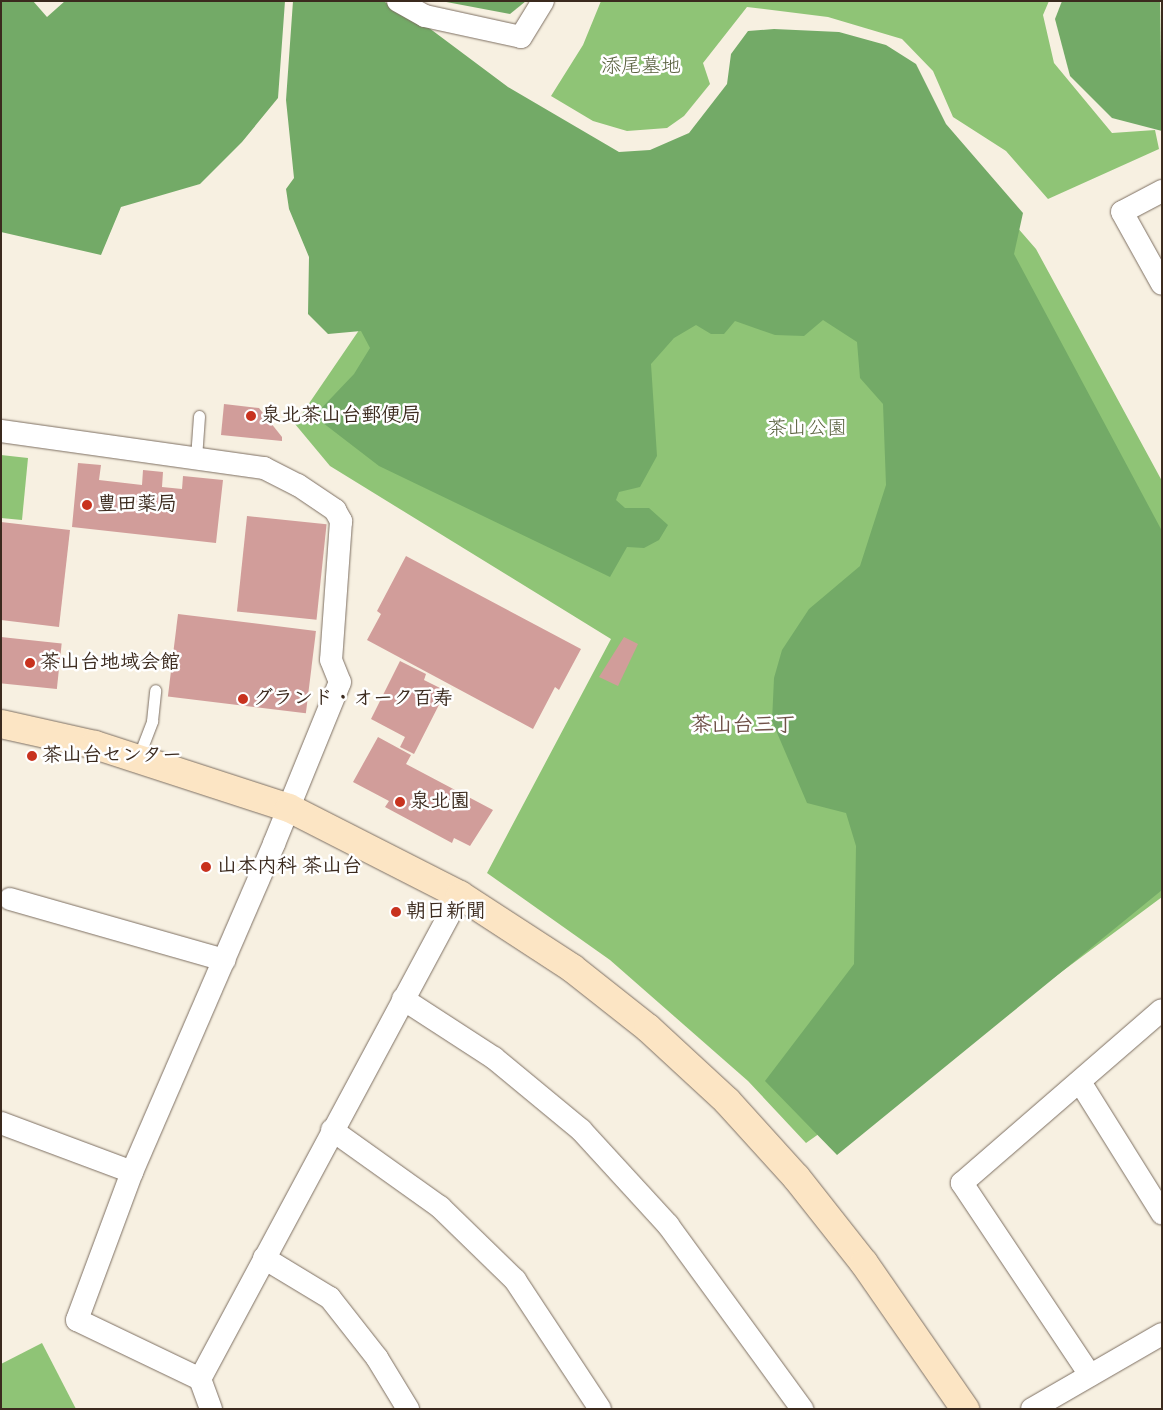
<!DOCTYPE html>
<meta charset="utf-8">
<style>
body{margin:0}
#map{position:relative;width:1163px;height:1410px;overflow:hidden;background:#f7f0e1;font-family:"Indie Flower","Klee One",sans-serif}
div>[style]{position:absolute}
.green>*{inset:0;background:#8fc476}
.forest>*{inset:0;background:#73aa67}
.building>*{inset:0;background:#d19d9a;transform-origin:0 0}
.roads{filter:drop-shadow(0 0 1px #7d6f62) drop-shadow(0 0 1px #7d6f62)}
.lane>*{height:11px;margin:-5.5px;padding:0 5.5px;transform-origin:5.5px;border-radius:5.5px;background:#fff}
.street>*{height:22px;margin:-11px;padding:0 11px;transform-origin:11px;border-radius:11px;background:#fff}
.secondary>*{height:28px;margin:-14px;padding:0 14px;transform-origin:14px;border-radius:14px;background:#fce5c4}
.dots>*{width:14px;height:14px;translate:-50% -50%;box-sizing:border-box;border:2px solid #fff;border-radius:50%}
span{translate:-50% -50%;white-space:nowrap;text-align:center;line-height:1.15;-webkit-text-stroke:5px #fff;paint-order:stroke}
.park-label{font-size:20px;color:#58603d}
.poi-label{font-size:20px;color:#3b2a1e;font-weight:700}
.left{translate:0 -50%;text-align:left}
.neighbourhood-label{font-size:21px;color:#705249;font-weight:700}
.frame{position:absolute;inset:0;border:2px solid #3b2a1e;pointer-events:none}
</style>
<div id="map">
<div class="green">
<i style="clip-path:polygon(601px 1px,1049px 1px,1043px 15px,1054px 63px,1112px 133px,1155px 130px,1159px 149px,1048px 199px,1006px 151px,953px 117px,933px 71px,902px 39px,828px 17px,747px 7px,703px 63px,710px 84px,684px 116px,667px 128px,627px 131px,593px 121px,551px 96px,583px 45px)"></i>
<i style="clip-path:polygon(888px 79px,1036px 249px,1162px 481px,1162px 897px,872px 1113px,864px 1102px,806px 1143px,748px 1081px,610px 960px,487px 873px,611px 639px,330px 466px,295px 424px,516px 100px,663px 181px)"></i>
<i style="clip-path:polygon(1px 455px,28px 458px,22px 520px,1px 518px)"></i>
<i style="clip-path:polygon(42px 1343px,76px 1409px,1px 1409px,1px 1364px)"></i>
</div>
<div class="forest">
<i style="clip-path:polygon(1px 1px,33px 1px,47px 17px,65px 1px,285px 1px,278px 98px,242px 142px,200px 184px,121px 207px,101px 255px,1px 232px)"></i>
<i style="clip-path:polygon(293px 1px,383px 1px,421px 22px,508px 87px,619px 152px,650px 150px,689px 133px,727px 84px,731px 54px,748px 31px,774px 29px,839px 32px,886px 45px,916px 64px,946px 124px,1023px 213px,1014px 254px,1162px 531px,1162px 890px,837px 1155px,765px 1081px,854px 964px,856px 846px,846px 813px,807px 803px,772px 721px,774px 678px,782px 650px,809px 609px,860px 566px,886px 485px,883px 404px,860px 378px,857px 342px,823px 320px,804px 336px,775px 335px,735px 321px,724px 334px,711px 334px,696px 325px,674px 338px,651px 364px,657px 456px,640px 487px,619px 492px,616px 500px,625px 508px,649px 508px,668px 525px,659px 540px,644px 548px,627px 547px,610px 577px,379px 466px,314px 416px,354px 374px,370px 348px,361px 331px,328px 334px,308px 314px,309px 257px,289px 209px,286px 189px,294px 178px,286px 100px)"></i>
<i style="clip-path:polygon(441px 1px,526px 1px,510px 14px)"></i>
<i style="clip-path:polygon(1062px 1px,1160px 1px,1162px 131px,1112px 118px,1070px 76px,1055px 19px)"></i>
</div>
<div class="building">
<i style="clip-path:polygon(224px 404px,259px 408px,282px 437px,282px 441px,221px 435px)"></i>
<i style="clip-path:polygon(78px 463px,101px 465px,99px 480px,142px 485px,143px 470px,163px 472px,162px 487px,182px 489px,183px 476px,223px 480px,216px 543px,72px 527px)"></i>
<i style="left:247px;top:516px;width:80px;height:96px;rotate:6deg"></i>
<i style="clip-path:polygon(1px 522px,70px 530px,59px 627px,1px 620px)"></i>
<i style="clip-path:polygon(406px 556px,581px 649px,559px 690px,555px 687px,533px 729px,367px 640px,381px 614px,377px 611px)"></i>
<i style="left:178px;top:614px;width:139px;height:83px;rotate:7deg"></i>
<i style="left:1px;top:637px;width:61px;height:46px;rotate:6deg"></i>
<i style="clip-path:polygon(624px 637px,638px 644px,618px 686px,599px 677px)"></i>
<i style="clip-path:polygon(400px 661px,426px 674px,424px 680px,446px 691px,414px 754px,400px 747px,405px 737px,371px 719px)"></i>
<i style="clip-path:polygon(378px 737px,411px 755px,406px 764px,493px 810px,470px 846px,454px 838px,452px 843px,385px 807px,389px 801px,353px 782px)"></i>
</div>
<div class="roads">
<div class="lane">
<i style="left:196px;top:458px;width:42px;rotate:-85.9deg"></i>
<i style="left:138px;top:758px;width:40px;rotate:-69deg"></i>
<i style="left:152px;top:721px;width:31px;rotate:-84deg"></i>
</div>
<div class="street">
<i style="left:398px;top:1px;width:31px;rotate:29deg"></i>
<i style="left:425px;top:16px;width:98px;rotate:12.3deg"></i>
<i style="left:521px;top:37px;width:42px;rotate:-58.6deg"></i>
<i style="left:1162px;top:191px;width:45px;rotate:152.3deg"></i>
<i style="left:1122px;top:212px;width:82px;rotate:60.9deg"></i>
<i style="left:1px;top:431px;width:266px;rotate:8deg"></i>
<i style="left:264px;top:468px;width:38px;rotate:27deg"></i>
<i style="left:298px;top:485px;width:45px;rotate:34deg"></i>
<i style="left:335px;top:510px;width:13px;rotate:61deg"></i>
<i style="left:341px;top:521px;width:139px;rotate:94.1deg"></i>
<i style="left:331px;top:660px;width:24px;rotate:68deg"></i>
<i style="left:340px;top:682px;width:175px;rotate:112.2deg"></i>
<i style="left:274px;top:844px;width:357px;rotate:113.4deg"></i>
<i style="left:132px;top:1172px;width:158px;rotate:110.4deg"></i>
<i style="left:77px;top:1320px;width:136px;rotate:25.6deg"></i>
<i style="left:10px;top:899px;width:223px;rotate:15.9deg"></i>
<i style="left:403px;top:999px;width:108px;rotate:33deg"></i>
<i style="left:494px;top:1058px;width:113px;rotate:39.6deg"></i>
<i style="left:581px;top:1130px;width:129px;rotate:47.5deg"></i>
<i style="left:668px;top:1225px;width:228px;rotate:53.9deg"></i>
<i style="left:1080px;top:1082px;width:155px;rotate:58deg"></i>
<i style="left:1px;top:1123px;width:140px;rotate:20.5deg"></i>
<i style="left:332px;top:1130px;width:133px;rotate:35.5deg"></i>
<i style="left:440px;top:1207px;width:105px;rotate:44.2deg"></i>
<i style="left:515px;top:1280px;width:154px;rotate:56.6deg"></i>
<i style="left:264px;top:1258px;width:77px;rotate:31.2deg"></i>
<i style="left:330px;top:1298px;width:76px;rotate:51.9deg"></i>
<i style="left:377px;top:1358px;width:60px;rotate:58.7deg"></i>
<i style="left:1090px;top:1375px;width:231px;rotate:-123.7deg"></i>
<i style="left:962px;top:1183px;width:264px;rotate:-40.9deg"></i>
<i style="left:211px;top:1409px;width:32px;rotate:-110deg"></i>
<i style="left:200px;top:1379px;width:549px;rotate:-61.76deg"></i>
<i style="left:1032px;top:1409px;width:150px;rotate:-30deg"></i>
</div>
<div class="secondary">
<i style="left:1px;top:724px;width:96px;rotate:12.6deg"></i>
<i style="left:95px;top:745px;width:204px;rotate:18deg"></i>
<i style="left:289px;top:808px;width:192px;rotate:27deg"></i>
<i style="left:460px;top:895px;width:134px;rotate:33.1deg"></i>
<i style="left:572px;top:968px;width:97px;rotate:38.3deg"></i>
<i style="left:648px;top:1028px;width:108px;rotate:42.7deg"></i>
<i style="left:727px;top:1101px;width:103px;rotate:47.8deg"></i>
<i style="left:796px;top:1177px;width:110px;rotate:51.7deg"></i>
<i style="left:864px;top:1263px;width:178px;rotate:55.3deg"></i>
</div>
</div>
<div class="dots">
<i style="left:251px;top:416px;background:#c8321e"></i>
<i style="left:87px;top:505px;background:#c8321e"></i>
<i style="left:30px;top:663px;background:#c8321e"></i>
<i style="left:243px;top:699px;background:#c8321e"></i>
<i style="left:32px;top:756px;background:#c8321e"></i>
<i style="left:400px;top:802px;background:#c8321e"></i>
<i style="left:206px;top:867px;background:#c8321e"></i>
<i style="left:396px;top:912px;background:#c8321e"></i>
</div>
<div class="park-label">
<span style="left:641px;top:67px">添尾墓地</span>
<span style="left:807px;top:429px">茶山公園</span>
</div>
<div class="poi-label">
<span class="left" style="left:261px;top:416px">泉北茶山台郵便局</span>
<span class="left" style="left:97px;top:505px">豊田薬局</span>
<span class="left" style="left:40px;top:663px">茶山台地域会館</span>
<span class="left" style="left:253px;top:699px">グランド・オーク百寿</span>
<span class="left" style="left:42px;top:756px">茶山台センター</span>
<span class="left" style="left:410px;top:802px">泉北園</span>
<span class="left" style="left:217px;top:867px">山本内科 茶山台</span>
<span class="left" style="left:406px;top:912px">朝日新聞</span>
</div>
<div class="neighbourhood-label">
<span style="left:743px;top:726px">茶山台三丁</span>
</div>
<div class="frame"></div>
</div>
